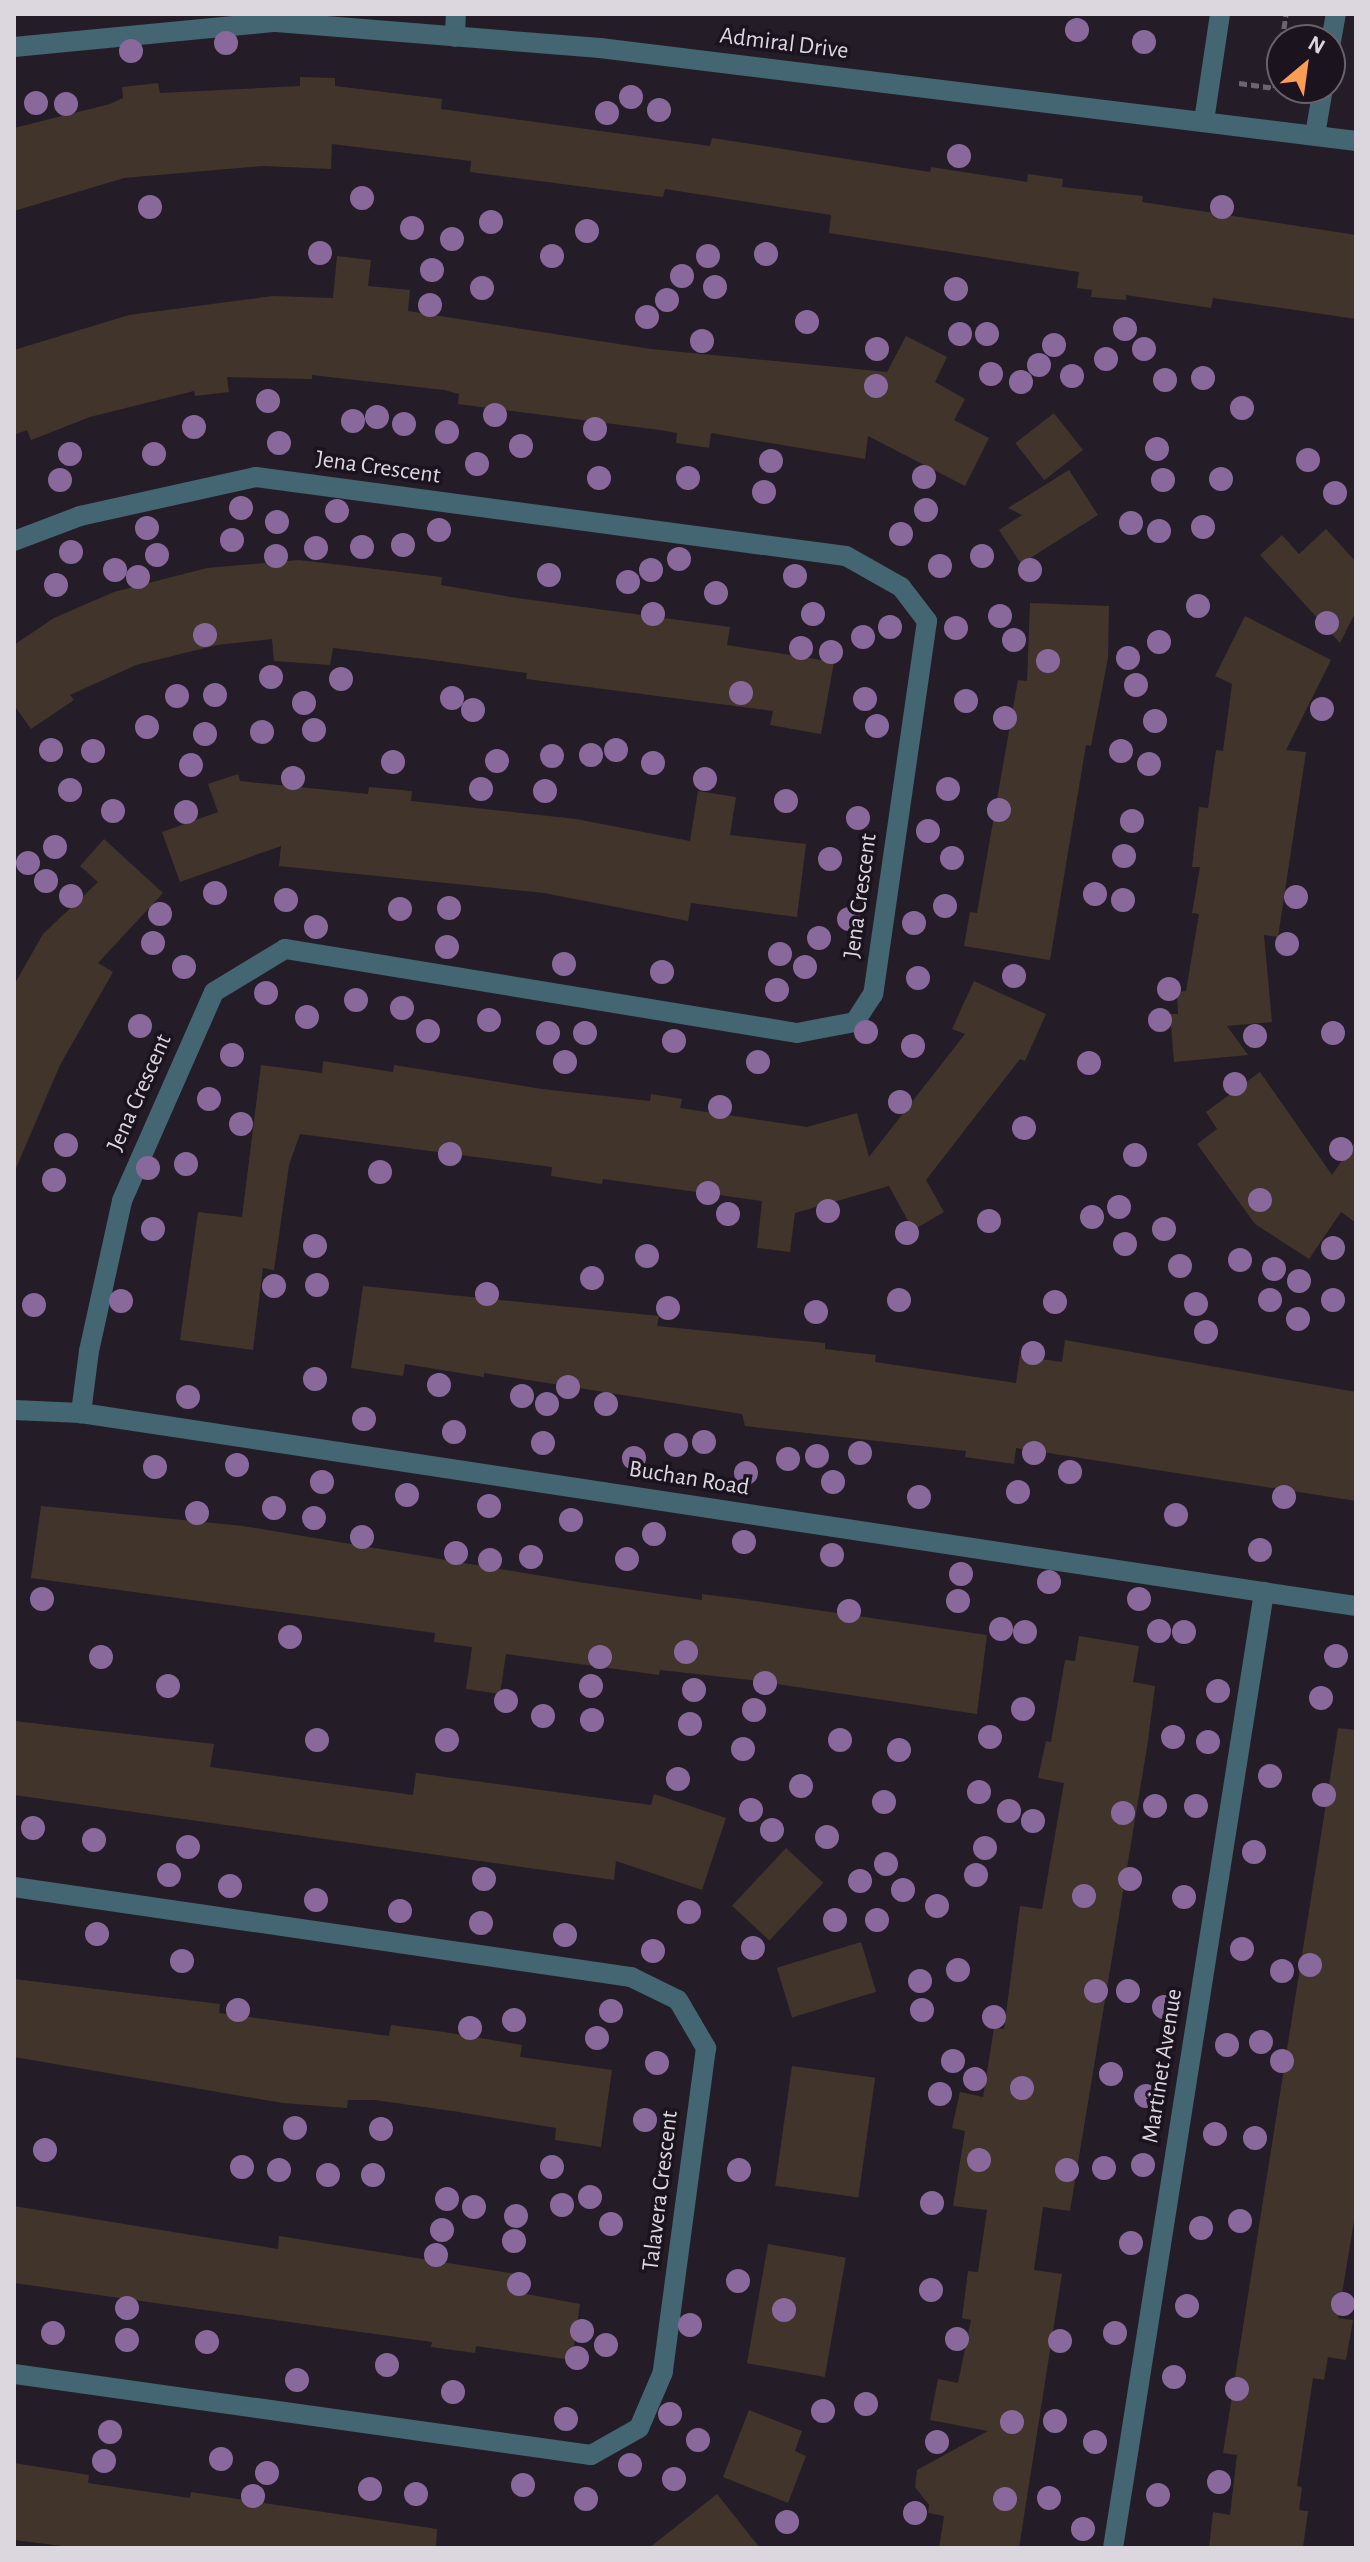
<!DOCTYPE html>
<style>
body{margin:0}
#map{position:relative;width:1370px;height:2562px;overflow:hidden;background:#241d28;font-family:"Alegreya Sans",sans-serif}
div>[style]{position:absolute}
.building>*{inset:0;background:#41342b;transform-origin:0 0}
.path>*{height:5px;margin-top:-2.5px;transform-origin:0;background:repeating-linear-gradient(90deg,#6c656f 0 8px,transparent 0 12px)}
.service>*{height:20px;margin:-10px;padding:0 10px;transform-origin:10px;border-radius:10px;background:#446672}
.minor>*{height:20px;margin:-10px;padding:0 10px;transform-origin:10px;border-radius:10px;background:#446672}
.tertiary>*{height:20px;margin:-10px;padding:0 10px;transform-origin:10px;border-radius:10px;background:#446672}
.trees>*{width:24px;height:24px;margin:-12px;border-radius:50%;background:#89699c}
span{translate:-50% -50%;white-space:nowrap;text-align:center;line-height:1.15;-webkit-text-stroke:7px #1b141f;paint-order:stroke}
.street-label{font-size:24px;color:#dcd7df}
.frame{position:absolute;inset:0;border:16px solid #dcd7df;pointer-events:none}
.north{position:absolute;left:1266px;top:24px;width:80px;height:80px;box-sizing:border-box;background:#1b141f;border:2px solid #68626c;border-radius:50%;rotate:29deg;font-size:22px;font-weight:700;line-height:32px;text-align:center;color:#dcd7df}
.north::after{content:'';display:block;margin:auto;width:28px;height:36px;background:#fd9d55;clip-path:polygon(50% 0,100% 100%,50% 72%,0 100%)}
</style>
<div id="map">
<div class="building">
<i style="clip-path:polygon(300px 77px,335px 78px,335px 86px,442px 99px,441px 109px,710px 146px,712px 138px,930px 172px,931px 167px,1027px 182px,1028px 174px,1063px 179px,1062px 187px,1143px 196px,1142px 202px,1356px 235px,1356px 319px,1213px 298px,1211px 308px,1126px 295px,1126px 300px,1091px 297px,1092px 290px,1077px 288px,1079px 272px,829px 233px,831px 215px,665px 189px,663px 197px,470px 172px,471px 161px,332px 144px,331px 169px,263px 166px,124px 178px,14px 211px,14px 128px,110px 104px,123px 98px,122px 87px,158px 83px,160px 93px,300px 86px)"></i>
<i style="clip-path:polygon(337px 256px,371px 260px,368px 286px,410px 290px,408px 311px,651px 349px,887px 372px,906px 336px,947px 357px,935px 382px,965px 399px,954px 420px,989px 438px,965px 486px,868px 436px,865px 459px,711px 433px,709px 448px,676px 443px,677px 433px,660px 430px,458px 404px,459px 394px,444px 390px,312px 375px,312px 379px,227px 377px,229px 392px,195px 396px,194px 391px,90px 417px,31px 440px,27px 430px,14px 435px,14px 350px,129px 315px,273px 296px,333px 298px)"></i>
<i style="left:1054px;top:413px;width:47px;height:49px;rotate:52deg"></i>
<i style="clip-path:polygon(1069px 470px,1098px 515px,1021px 564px,999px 530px,1022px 515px,1008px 508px)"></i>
<i style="clip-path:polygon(1326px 529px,1356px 562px,1356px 611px,1340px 643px,1260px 555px,1282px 535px,1299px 554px)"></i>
<i style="clip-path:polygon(299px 560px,442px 577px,441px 585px,517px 598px,730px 627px,727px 645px,834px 662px,821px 734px,770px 725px,773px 711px,526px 679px,527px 673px,425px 659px,333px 648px,330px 665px,274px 661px,272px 639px,217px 645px,136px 665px,70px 695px,74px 700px,31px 729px,14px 705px,14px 645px,54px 618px,114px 592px,207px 568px)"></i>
<i style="clip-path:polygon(1030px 603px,1109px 606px,1108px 658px,1091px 746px,1086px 745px,1050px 960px,964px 946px,970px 912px,977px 913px,1018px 680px,1027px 681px)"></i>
<i style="clip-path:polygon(1245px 616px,1331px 660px,1286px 750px,1306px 752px,1278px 937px,1264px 935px,1272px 1022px,1227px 1026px,1248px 1055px,1174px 1062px,1170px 1014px,1178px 1014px,1177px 992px,1186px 991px,1199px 914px,1192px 913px,1200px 867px,1192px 867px,1199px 807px,1208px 808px,1216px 750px,1223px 751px,1232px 684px,1215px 676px)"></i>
<i style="clip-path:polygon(238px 774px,240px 781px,368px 794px,369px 787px,412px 791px,411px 801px,576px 819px,690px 841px,698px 791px,736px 797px,730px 835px,806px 844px,797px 917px,691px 903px,688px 921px,544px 893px,279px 866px,281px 846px,180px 882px,162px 832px,218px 812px,208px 784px)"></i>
<i style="clip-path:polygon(104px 839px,163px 893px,98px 963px,113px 972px,60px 1065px,14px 1173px,14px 985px,43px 934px,98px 882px,80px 866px)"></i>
<i style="clip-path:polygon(974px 981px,1046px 1014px,1025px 1061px,1020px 1059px,926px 1180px,944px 1212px,913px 1230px,889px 1186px,795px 1213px,790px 1252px,757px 1248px,762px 1201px,603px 1179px,602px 1184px,551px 1176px,552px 1167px,300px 1134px,289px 1165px,274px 1270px,263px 1268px,253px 1350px,180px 1340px,198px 1212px,242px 1217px,261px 1065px,322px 1073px,323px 1061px,393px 1072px,394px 1065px,542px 1089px,650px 1101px,651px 1094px,682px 1099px,680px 1108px,807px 1127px,857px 1113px,869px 1157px,965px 1034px,952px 1029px)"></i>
<i style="clip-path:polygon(1260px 1072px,1332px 1175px,1356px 1140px,1356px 1223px,1341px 1212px,1309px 1259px,1255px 1224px,1197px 1144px,1217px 1129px,1206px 1112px)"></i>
<i style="clip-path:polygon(363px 1286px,659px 1316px,657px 1326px,825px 1343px,825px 1349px,876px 1355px,875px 1362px,1016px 1383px,1020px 1356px,1062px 1362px,1065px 1340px,1356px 1392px,1356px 1501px,1016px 1448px,1014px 1464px,965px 1457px,966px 1451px,745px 1426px,742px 1414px,484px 1373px,484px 1377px,405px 1364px,403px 1376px,351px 1368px)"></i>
<i style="clip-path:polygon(41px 1506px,243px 1526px,578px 1582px,702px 1600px,702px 1594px,755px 1601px,987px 1635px,977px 1714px,750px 1680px,660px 1670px,659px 1675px,506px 1654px,500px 1694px,466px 1689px,472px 1647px,434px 1642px,435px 1633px,31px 1578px)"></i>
<i style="clip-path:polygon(1079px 1636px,1139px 1646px,1133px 1682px,1155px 1686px,1148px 1741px,1070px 2211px,1043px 2207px,1034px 2270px,1062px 2274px,1019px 2548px,939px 2548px,944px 2516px,928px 2513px,929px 2505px,915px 2487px,917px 2470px,988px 2431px,930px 2420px,938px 2379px,958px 2383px,971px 2320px,962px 2318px,968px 2271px,978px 2272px,987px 2210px,953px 2206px,965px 2131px,952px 2128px,960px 2092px,983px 2097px,994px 2028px,1004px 2029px,1020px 1906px,1042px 1909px,1064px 1783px,1038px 1778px,1046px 1741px,1051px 1742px,1065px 1660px,1075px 1661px)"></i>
<i style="clip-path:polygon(14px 1721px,214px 1744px,210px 1767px,413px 1795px,416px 1773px,651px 1805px,654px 1794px,726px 1818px,702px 1890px,616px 1861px,614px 1880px,14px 1795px)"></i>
<i style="clip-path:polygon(1338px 1728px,1356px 1730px,1356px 2209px,1338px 2318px,1353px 2320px,1346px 2360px,1328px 2357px,1324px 2380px,1313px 2378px,1297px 2486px,1302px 2487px,1299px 2510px,1308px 2511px,1303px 2548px,1209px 2548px,1213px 2512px,1230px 2515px,1237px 2455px,1223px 2453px)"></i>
<i style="left:786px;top:1848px;width:51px;height:79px;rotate:43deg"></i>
<i style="left:861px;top:1942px;width:52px;height:88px;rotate:73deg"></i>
<i style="clip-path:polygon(14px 1979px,220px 2004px,219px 2013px,389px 2036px,391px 2025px,444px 2032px,522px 2045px,520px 2057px,612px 2070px,601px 2147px,555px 2140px,556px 2128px,459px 2112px,375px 2100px,348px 2100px,347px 2108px,283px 2103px,14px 2057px)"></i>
<i style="left:792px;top:2066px;width:84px;height:121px;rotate:8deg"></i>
<i style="clip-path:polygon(14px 2206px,278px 2249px,279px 2236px,517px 2274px,515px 2292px,580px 2304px,572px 2360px,476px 2346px,475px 2353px,431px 2347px,432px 2342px,14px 2283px)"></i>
<i style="left:768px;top:2244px;width:79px;height:121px;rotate:10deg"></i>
<i style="clip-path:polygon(749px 2410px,802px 2431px,795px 2451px,806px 2456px,788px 2503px,723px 2477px)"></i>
<i style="clip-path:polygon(14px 2463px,89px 2475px,88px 2483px,190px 2498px,191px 2492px,437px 2529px,436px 2548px,78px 2548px,14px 2540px)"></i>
<i style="clip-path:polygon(717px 2494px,760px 2548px,649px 2548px)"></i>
</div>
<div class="path">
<i style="left:1239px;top:83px;width:36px;rotate:8deg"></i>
<i style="left:1275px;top:88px;width:75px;rotate:-81.5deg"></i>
</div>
<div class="service">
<i style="left:455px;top:37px;width:23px;rotate:-88deg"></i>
<i style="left:1204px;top:121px;width:108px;rotate:-81.5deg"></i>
</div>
<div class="minor">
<i style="left:1330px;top:47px;width:34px;rotate:-80deg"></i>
<i style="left:1315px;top:135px;width:48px;rotate:-80.3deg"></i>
<i style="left:14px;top:541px;width:71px;rotate:-20.7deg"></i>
<i style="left:80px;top:516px;width:180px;rotate:-12.5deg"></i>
<i style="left:256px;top:477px;width:595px;rotate:7.63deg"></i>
<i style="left:846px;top:556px;width:63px;rotate:29.4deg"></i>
<i style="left:901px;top:587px;width:43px;rotate:52.6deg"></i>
<i style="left:927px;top:621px;width:377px;rotate:98.2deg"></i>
<i style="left:873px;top:994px;width:33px;rotate:123deg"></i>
<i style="left:855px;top:1022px;width:59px;rotate:169.3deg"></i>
<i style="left:797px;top:1033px;width:519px;rotate:-170.68deg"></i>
<i style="left:285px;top:949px;width:83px;rotate:148.8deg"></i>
<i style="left:214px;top:992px;width:228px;rotate:113.8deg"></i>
<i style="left:122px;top:1201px;width:154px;rotate:102.4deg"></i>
<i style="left:89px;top:1351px;width:63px;rotate:97.4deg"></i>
<i style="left:14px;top:1410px;width:67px;rotate:2.6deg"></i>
<i style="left:81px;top:1413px;width:1290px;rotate:8.61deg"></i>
<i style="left:14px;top:1887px;width:624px;rotate:8.3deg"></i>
<i style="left:631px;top:1977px;width:52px;rotate:26.1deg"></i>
<i style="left:678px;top:2000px;width:56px;rotate:59.7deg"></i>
<i style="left:706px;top:2048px;width:327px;rotate:97.6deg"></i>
<i style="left:663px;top:2372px;width:61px;rotate:113.2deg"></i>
<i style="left:639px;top:2428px;width:55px;rotate:150.6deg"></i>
<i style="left:591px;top:2455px;width:583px;rotate:-172.01deg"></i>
<i style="left:1113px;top:2548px;width:968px;rotate:-81.02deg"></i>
</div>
<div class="tertiary">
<i style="left:14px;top:47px;width:263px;rotate:-5.5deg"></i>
<i style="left:276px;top:22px;width:325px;rotate:4.6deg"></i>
<i style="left:600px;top:48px;width:762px;rotate:7.01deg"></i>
</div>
<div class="trees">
<i style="left:1077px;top:30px"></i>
<i style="left:1144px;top:42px"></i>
<i style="left:226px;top:43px"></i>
<i style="left:131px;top:51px"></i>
<i style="left:631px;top:97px"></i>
<i style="left:36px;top:103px"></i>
<i style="left:66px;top:104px"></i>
<i style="left:659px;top:110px"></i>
<i style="left:607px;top:113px"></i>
<i style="left:959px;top:156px"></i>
<i style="left:362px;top:198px"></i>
<i style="left:150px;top:207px"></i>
<i style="left:1222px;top:207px"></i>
<i style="left:491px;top:222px"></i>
<i style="left:412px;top:228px"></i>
<i style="left:587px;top:231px"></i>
<i style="left:452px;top:239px"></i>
<i style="left:320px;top:253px"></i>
<i style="left:766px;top:254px"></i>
<i style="left:552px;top:256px"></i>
<i style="left:708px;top:256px"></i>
<i style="left:432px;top:270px"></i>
<i style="left:682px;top:276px"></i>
<i style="left:715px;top:287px"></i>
<i style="left:482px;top:288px"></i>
<i style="left:956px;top:289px"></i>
<i style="left:667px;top:300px"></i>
<i style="left:430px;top:305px"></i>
<i style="left:647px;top:317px"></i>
<i style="left:807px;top:322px"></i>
<i style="left:1125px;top:329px"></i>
<i style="left:960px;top:334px"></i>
<i style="left:987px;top:334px"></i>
<i style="left:702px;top:341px"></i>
<i style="left:1054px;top:345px"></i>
<i style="left:877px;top:349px"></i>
<i style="left:1144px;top:349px"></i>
<i style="left:1106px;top:359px"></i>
<i style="left:1039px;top:365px"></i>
<i style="left:991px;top:374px"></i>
<i style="left:1072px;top:376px"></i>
<i style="left:1203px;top:378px"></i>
<i style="left:1165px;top:380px"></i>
<i style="left:1021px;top:382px"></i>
<i style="left:876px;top:386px"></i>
<i style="left:268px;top:401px"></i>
<i style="left:1242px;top:408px"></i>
<i style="left:495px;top:415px"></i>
<i style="left:377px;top:417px"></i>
<i style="left:353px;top:421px"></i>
<i style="left:404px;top:424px"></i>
<i style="left:194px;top:427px"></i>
<i style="left:595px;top:429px"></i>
<i style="left:447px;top:432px"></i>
<i style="left:279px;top:443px"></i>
<i style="left:521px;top:446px"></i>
<i style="left:1157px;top:449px"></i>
<i style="left:70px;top:454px"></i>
<i style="left:154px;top:454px"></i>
<i style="left:1308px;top:460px"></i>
<i style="left:771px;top:461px"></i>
<i style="left:477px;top:464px"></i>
<i style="left:924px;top:477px"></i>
<i style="left:599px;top:478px"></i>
<i style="left:688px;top:478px"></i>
<i style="left:1221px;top:479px"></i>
<i style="left:60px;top:480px"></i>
<i style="left:1163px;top:480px"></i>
<i style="left:764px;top:492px"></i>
<i style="left:1335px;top:493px"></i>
<i style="left:241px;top:508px"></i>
<i style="left:926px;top:510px"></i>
<i style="left:337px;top:511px"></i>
<i style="left:277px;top:522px"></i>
<i style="left:1131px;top:523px"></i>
<i style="left:1203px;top:527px"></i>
<i style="left:147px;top:528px"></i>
<i style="left:439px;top:530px"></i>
<i style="left:1159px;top:531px"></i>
<i style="left:901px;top:534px"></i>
<i style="left:232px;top:540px"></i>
<i style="left:403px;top:545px"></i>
<i style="left:362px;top:547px"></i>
<i style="left:316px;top:548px"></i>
<i style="left:71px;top:552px"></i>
<i style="left:157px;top:555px"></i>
<i style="left:276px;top:556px"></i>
<i style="left:982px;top:556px"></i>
<i style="left:679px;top:559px"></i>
<i style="left:940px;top:566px"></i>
<i style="left:115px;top:570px"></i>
<i style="left:651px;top:570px"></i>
<i style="left:1030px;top:570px"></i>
<i style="left:549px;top:575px"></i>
<i style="left:795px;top:576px"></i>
<i style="left:138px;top:577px"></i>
<i style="left:628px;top:582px"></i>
<i style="left:56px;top:585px"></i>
<i style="left:716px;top:593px"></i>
<i style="left:1198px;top:606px"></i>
<i style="left:653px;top:614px"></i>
<i style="left:813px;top:614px"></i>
<i style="left:1000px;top:616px"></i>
<i style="left:1327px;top:623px"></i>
<i style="left:890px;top:627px"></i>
<i style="left:956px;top:628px"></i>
<i style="left:205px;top:635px"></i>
<i style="left:863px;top:637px"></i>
<i style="left:1014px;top:640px"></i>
<i style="left:1159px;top:642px"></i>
<i style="left:801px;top:648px"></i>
<i style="left:831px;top:652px"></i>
<i style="left:1128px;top:658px"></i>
<i style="left:1048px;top:661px"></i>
<i style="left:271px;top:677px"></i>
<i style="left:341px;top:679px"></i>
<i style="left:1136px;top:685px"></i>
<i style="left:741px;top:693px"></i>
<i style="left:215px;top:695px"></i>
<i style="left:177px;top:696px"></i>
<i style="left:452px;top:698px"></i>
<i style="left:865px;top:699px"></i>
<i style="left:966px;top:701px"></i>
<i style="left:304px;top:703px"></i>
<i style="left:1322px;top:709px"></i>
<i style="left:473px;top:710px"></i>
<i style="left:1005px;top:718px"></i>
<i style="left:1155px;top:721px"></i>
<i style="left:877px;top:726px"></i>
<i style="left:147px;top:727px"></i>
<i style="left:314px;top:730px"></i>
<i style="left:262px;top:732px"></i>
<i style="left:205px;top:734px"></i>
<i style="left:51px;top:750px"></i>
<i style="left:616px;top:750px"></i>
<i style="left:93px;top:751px"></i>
<i style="left:1121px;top:751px"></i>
<i style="left:591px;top:755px"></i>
<i style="left:552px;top:756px"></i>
<i style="left:497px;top:761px"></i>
<i style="left:393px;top:762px"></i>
<i style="left:653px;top:763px"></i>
<i style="left:1149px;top:764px"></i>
<i style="left:191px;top:765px"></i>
<i style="left:293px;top:778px"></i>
<i style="left:705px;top:779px"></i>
<i style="left:481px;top:789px"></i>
<i style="left:948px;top:789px"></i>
<i style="left:70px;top:790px"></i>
<i style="left:545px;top:791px"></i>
<i style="left:786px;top:801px"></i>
<i style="left:999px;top:810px"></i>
<i style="left:113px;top:811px"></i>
<i style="left:186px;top:812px"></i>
<i style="left:858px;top:818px"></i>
<i style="left:1132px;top:821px"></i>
<i style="left:928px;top:831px"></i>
<i style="left:55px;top:847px"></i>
<i style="left:1124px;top:856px"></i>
<i style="left:952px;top:858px"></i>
<i style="left:830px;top:859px"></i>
<i style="left:28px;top:863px"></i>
<i style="left:46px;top:881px"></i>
<i style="left:215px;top:893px"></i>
<i style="left:1095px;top:894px"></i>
<i style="left:71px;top:896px"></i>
<i style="left:1296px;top:897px"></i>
<i style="left:286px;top:900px"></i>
<i style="left:1123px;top:900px"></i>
<i style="left:945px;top:906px"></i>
<i style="left:449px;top:908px"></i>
<i style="left:400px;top:909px"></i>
<i style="left:160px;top:914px"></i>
<i style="left:849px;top:919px"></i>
<i style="left:914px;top:923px"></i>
<i style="left:316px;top:927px"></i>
<i style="left:819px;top:938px"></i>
<i style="left:153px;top:943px"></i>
<i style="left:1287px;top:944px"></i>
<i style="left:447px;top:947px"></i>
<i style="left:780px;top:954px"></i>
<i style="left:564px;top:964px"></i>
<i style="left:184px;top:967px"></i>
<i style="left:805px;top:967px"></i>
<i style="left:662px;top:972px"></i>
<i style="left:1014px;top:976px"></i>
<i style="left:918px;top:978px"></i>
<i style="left:1169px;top:989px"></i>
<i style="left:777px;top:990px"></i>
<i style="left:266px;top:993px"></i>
<i style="left:356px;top:1000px"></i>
<i style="left:402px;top:1008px"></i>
<i style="left:307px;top:1017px"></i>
<i style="left:489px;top:1020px"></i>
<i style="left:1160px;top:1020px"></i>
<i style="left:140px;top:1026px"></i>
<i style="left:428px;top:1031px"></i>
<i style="left:866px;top:1032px"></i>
<i style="left:548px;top:1033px"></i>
<i style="left:585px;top:1033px"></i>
<i style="left:1333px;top:1033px"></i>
<i style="left:1255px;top:1036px"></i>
<i style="left:674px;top:1041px"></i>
<i style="left:913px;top:1046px"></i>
<i style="left:232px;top:1055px"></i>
<i style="left:565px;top:1062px"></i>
<i style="left:758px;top:1062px"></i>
<i style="left:1089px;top:1063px"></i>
<i style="left:1235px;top:1084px"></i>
<i style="left:209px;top:1099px"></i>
<i style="left:900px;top:1102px"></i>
<i style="left:720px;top:1107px"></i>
<i style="left:241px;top:1124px"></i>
<i style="left:1024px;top:1128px"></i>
<i style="left:66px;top:1145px"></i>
<i style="left:1341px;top:1149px"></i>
<i style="left:450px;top:1154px"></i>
<i style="left:1135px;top:1155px"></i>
<i style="left:186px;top:1164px"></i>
<i style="left:148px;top:1168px"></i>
<i style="left:380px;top:1172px"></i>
<i style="left:54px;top:1180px"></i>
<i style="left:708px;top:1193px"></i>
<i style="left:1260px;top:1200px"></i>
<i style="left:1119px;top:1207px"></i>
<i style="left:828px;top:1211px"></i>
<i style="left:728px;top:1214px"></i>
<i style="left:1092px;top:1217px"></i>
<i style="left:989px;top:1221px"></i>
<i style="left:153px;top:1229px"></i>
<i style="left:1164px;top:1229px"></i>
<i style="left:907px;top:1233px"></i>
<i style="left:1125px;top:1244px"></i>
<i style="left:315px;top:1246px"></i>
<i style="left:1333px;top:1248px"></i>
<i style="left:647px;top:1256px"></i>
<i style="left:1240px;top:1260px"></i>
<i style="left:1180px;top:1266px"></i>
<i style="left:1274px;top:1269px"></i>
<i style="left:592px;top:1278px"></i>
<i style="left:1299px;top:1281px"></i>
<i style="left:317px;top:1285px"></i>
<i style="left:274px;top:1286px"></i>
<i style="left:487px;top:1294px"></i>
<i style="left:899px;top:1300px"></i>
<i style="left:1270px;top:1300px"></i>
<i style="left:1333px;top:1300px"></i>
<i style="left:121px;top:1301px"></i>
<i style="left:1055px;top:1302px"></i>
<i style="left:1196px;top:1304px"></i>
<i style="left:34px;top:1305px"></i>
<i style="left:668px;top:1308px"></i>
<i style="left:816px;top:1312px"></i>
<i style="left:1298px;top:1319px"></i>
<i style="left:1206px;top:1332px"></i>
<i style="left:1033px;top:1353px"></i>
<i style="left:315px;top:1379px"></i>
<i style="left:439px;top:1385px"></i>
<i style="left:568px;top:1387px"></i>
<i style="left:522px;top:1396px"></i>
<i style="left:188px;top:1397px"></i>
<i style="left:547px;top:1404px"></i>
<i style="left:606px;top:1404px"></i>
<i style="left:364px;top:1419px"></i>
<i style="left:454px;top:1432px"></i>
<i style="left:704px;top:1442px"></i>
<i style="left:543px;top:1443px"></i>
<i style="left:676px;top:1445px"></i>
<i style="left:860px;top:1453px"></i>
<i style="left:1034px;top:1453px"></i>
<i style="left:817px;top:1456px"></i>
<i style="left:634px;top:1458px"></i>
<i style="left:788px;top:1459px"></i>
<i style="left:237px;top:1465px"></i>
<i style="left:155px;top:1467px"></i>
<i style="left:1070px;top:1472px"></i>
<i style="left:746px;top:1473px"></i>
<i style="left:322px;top:1482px"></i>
<i style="left:833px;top:1482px"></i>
<i style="left:1018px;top:1492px"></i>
<i style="left:407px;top:1495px"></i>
<i style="left:919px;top:1497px"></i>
<i style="left:1284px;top:1497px"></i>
<i style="left:489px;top:1506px"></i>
<i style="left:274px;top:1508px"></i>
<i style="left:197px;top:1513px"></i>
<i style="left:1176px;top:1515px"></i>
<i style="left:314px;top:1518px"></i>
<i style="left:571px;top:1520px"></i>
<i style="left:654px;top:1534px"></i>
<i style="left:362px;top:1537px"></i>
<i style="left:744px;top:1542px"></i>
<i style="left:1260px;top:1550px"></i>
<i style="left:456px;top:1553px"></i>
<i style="left:832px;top:1555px"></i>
<i style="left:531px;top:1557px"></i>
<i style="left:627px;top:1559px"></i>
<i style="left:490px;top:1560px"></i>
<i style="left:961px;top:1574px"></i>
<i style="left:1049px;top:1582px"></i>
<i style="left:42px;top:1599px"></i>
<i style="left:1139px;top:1599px"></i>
<i style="left:958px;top:1601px"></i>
<i style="left:849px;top:1611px"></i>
<i style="left:1001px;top:1629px"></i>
<i style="left:1159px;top:1631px"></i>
<i style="left:1025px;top:1632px"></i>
<i style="left:1184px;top:1632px"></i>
<i style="left:290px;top:1637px"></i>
<i style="left:686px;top:1652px"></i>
<i style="left:1336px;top:1656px"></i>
<i style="left:101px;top:1657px"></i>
<i style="left:600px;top:1657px"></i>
<i style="left:765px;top:1683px"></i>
<i style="left:168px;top:1686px"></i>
<i style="left:591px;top:1686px"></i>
<i style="left:694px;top:1690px"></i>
<i style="left:1218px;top:1691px"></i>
<i style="left:1321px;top:1698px"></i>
<i style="left:506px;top:1701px"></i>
<i style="left:1023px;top:1709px"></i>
<i style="left:754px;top:1710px"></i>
<i style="left:543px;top:1716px"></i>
<i style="left:592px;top:1720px"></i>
<i style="left:690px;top:1724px"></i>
<i style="left:990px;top:1737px"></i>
<i style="left:1173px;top:1737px"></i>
<i style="left:317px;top:1740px"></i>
<i style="left:447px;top:1740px"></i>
<i style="left:840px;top:1740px"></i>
<i style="left:1208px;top:1742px"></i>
<i style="left:743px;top:1749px"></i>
<i style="left:899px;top:1750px"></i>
<i style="left:1270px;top:1776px"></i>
<i style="left:678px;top:1779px"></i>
<i style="left:801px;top:1786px"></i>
<i style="left:979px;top:1792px"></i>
<i style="left:1324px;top:1795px"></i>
<i style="left:884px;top:1802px"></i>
<i style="left:1155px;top:1806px"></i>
<i style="left:1196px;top:1806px"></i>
<i style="left:751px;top:1810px"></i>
<i style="left:1009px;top:1811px"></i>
<i style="left:1123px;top:1813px"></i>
<i style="left:1033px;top:1821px"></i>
<i style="left:33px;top:1828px"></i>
<i style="left:772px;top:1830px"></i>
<i style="left:827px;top:1837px"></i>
<i style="left:94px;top:1840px"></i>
<i style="left:188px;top:1847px"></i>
<i style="left:985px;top:1848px"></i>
<i style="left:1254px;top:1852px"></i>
<i style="left:886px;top:1864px"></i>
<i style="left:169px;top:1875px"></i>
<i style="left:976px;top:1875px"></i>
<i style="left:484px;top:1879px"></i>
<i style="left:1130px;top:1879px"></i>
<i style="left:860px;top:1881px"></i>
<i style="left:230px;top:1886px"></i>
<i style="left:903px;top:1890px"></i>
<i style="left:1084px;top:1896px"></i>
<i style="left:1184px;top:1897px"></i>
<i style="left:316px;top:1900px"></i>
<i style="left:937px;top:1906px"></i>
<i style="left:400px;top:1911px"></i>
<i style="left:689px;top:1912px"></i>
<i style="left:835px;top:1920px"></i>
<i style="left:877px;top:1920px"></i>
<i style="left:481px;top:1923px"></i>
<i style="left:97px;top:1934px"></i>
<i style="left:565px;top:1935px"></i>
<i style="left:753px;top:1948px"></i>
<i style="left:1242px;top:1949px"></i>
<i style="left:653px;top:1951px"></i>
<i style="left:182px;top:1961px"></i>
<i style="left:1310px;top:1965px"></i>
<i style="left:958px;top:1970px"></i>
<i style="left:1282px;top:1971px"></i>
<i style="left:920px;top:1981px"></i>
<i style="left:1096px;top:1991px"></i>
<i style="left:1128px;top:1991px"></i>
<i style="left:1164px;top:2007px"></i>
<i style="left:238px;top:2010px"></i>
<i style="left:922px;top:2010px"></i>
<i style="left:611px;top:2011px"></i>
<i style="left:994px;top:2017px"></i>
<i style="left:514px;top:2020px"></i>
<i style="left:470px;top:2028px"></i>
<i style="left:597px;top:2038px"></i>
<i style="left:1261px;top:2042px"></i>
<i style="left:1227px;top:2045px"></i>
<i style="left:953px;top:2061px"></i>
<i style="left:1282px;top:2061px"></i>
<i style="left:657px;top:2063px"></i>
<i style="left:1111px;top:2074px"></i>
<i style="left:975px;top:2079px"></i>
<i style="left:1022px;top:2088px"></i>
<i style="left:940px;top:2094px"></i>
<i style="left:1146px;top:2096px"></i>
<i style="left:645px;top:2120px"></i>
<i style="left:295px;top:2128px"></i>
<i style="left:381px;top:2129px"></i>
<i style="left:1215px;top:2134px"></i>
<i style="left:1255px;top:2138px"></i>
<i style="left:45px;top:2150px"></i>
<i style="left:979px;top:2160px"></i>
<i style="left:1143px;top:2165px"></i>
<i style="left:242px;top:2167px"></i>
<i style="left:552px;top:2167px"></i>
<i style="left:1104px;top:2168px"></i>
<i style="left:279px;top:2170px"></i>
<i style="left:739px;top:2170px"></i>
<i style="left:1067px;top:2170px"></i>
<i style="left:328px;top:2175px"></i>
<i style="left:373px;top:2175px"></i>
<i style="left:590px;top:2197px"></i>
<i style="left:447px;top:2199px"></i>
<i style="left:932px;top:2203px"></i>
<i style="left:562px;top:2205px"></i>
<i style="left:474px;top:2207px"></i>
<i style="left:516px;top:2216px"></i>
<i style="left:1240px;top:2221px"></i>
<i style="left:611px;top:2224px"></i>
<i style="left:1201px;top:2228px"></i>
<i style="left:442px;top:2230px"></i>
<i style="left:514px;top:2241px"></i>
<i style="left:1131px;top:2243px"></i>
<i style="left:436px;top:2255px"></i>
<i style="left:738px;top:2281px"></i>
<i style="left:519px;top:2284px"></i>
<i style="left:931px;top:2290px"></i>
<i style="left:1343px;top:2304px"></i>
<i style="left:1187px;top:2306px"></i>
<i style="left:127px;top:2308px"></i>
<i style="left:784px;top:2310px"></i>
<i style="left:690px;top:2325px"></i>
<i style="left:582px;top:2331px"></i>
<i style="left:53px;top:2333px"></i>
<i style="left:1115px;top:2333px"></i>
<i style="left:957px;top:2339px"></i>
<i style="left:127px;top:2340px"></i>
<i style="left:1060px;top:2341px"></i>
<i style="left:207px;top:2342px"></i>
<i style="left:606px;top:2345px"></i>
<i style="left:577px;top:2358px"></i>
<i style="left:387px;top:2365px"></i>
<i style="left:1174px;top:2377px"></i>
<i style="left:297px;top:2380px"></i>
<i style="left:1237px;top:2389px"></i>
<i style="left:453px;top:2392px"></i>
<i style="left:866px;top:2404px"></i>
<i style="left:823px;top:2411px"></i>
<i style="left:670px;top:2414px"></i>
<i style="left:566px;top:2419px"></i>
<i style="left:1055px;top:2421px"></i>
<i style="left:1012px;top:2422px"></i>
<i style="left:110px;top:2432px"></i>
<i style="left:698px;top:2440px"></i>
<i style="left:937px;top:2442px"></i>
<i style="left:1095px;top:2442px"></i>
<i style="left:221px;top:2459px"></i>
<i style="left:104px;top:2461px"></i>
<i style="left:630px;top:2465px"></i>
<i style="left:267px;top:2473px"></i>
<i style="left:674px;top:2479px"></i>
<i style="left:1219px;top:2482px"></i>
<i style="left:523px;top:2485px"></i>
<i style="left:370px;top:2489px"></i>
<i style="left:416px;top:2494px"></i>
<i style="left:1158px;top:2495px"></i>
<i style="left:253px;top:2496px"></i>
<i style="left:1049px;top:2498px"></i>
<i style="left:586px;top:2499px"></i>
<i style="left:1005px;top:2499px"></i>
<i style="left:915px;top:2513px"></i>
<i style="left:787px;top:2522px"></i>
<i style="left:1083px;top:2529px"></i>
</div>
<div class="street-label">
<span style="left:784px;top:44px;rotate:7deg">Admiral Drive</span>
<span style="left:378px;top:468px;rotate:8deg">Jena Crescent</span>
<span style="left:861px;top:896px;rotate:-82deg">Jena Crescent</span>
<span style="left:140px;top:1093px;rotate:-66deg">Jena Crescent</span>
<span style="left:689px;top:1479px;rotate:9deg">Buchan Road</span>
<span style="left:1163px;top:2066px;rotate:-81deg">Martinet Avenue</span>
<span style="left:661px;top:2191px;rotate:-83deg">Talavera Crescent</span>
</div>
<div class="frame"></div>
<div class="north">N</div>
</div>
